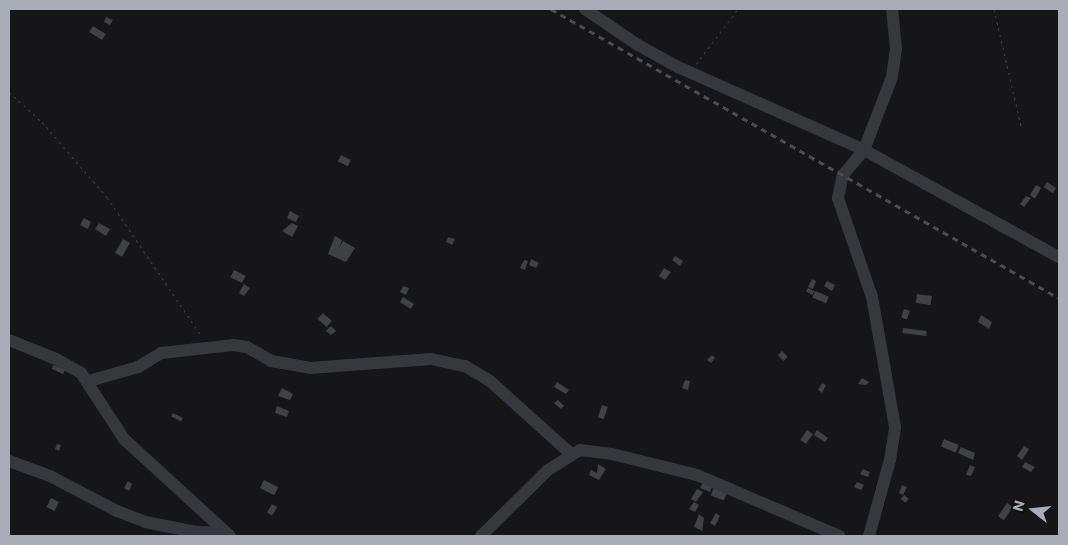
<!DOCTYPE html>
<style>
body{margin:0}
#map{position:relative;width:1068px;height:545px;overflow:hidden;background:#161618;font-family:Commissioner,sans-serif}
div>[style]{position:absolute}
.building>*{inset:0;background:#404145;transform-origin:0 0}
.path>*{height:1px;margin-top:-0.5px;transform-origin:0;background:repeating-linear-gradient(90deg,#3d3f44 0 2.5px,transparent 0 6.5px)}
.minor>*{height:12px;margin:-6px;padding:0 6px;transform-origin:6px;border-radius:6px;background:#37383d}
.rail>*{height:2.5px;margin-top:-1.25px;transform-origin:0;background:repeating-linear-gradient(90deg,#4a4c52 0 6px,transparent 0 11px)}
span{translate:-50% -50%;white-space:nowrap;text-align:center;line-height:1.15;-webkit-text-stroke:4px #111113;paint-order:stroke}
.frame{position:absolute;inset:0;border:10px solid #a8adb8;pointer-events:none}
.north{position:absolute;left:1008px;top:485px;width:50px;height:50px;-webkit-text-stroke:4px #111113;paint-order:stroke;rotate:286deg;font-size:14px;font-weight:700;line-height:20px;text-align:center;color:#a8adb8}
.north::after{content:'';display:block;margin:auto;width:18px;height:22px;background:#a8adb8;clip-path:polygon(50% 0,100% 100%,50% 72%,0 100%)}
</style>
<div id="map">
<div class="building">
<i style="clip-path:polygon(106px 17px,113px 20px,110px 25px,104px 22px)"></i>
<i style="left:93px;top:26px;width:15px;height:7px;rotate:32deg"></i>
<i style="left:341px;top:155px;width:11px;height:7px;rotate:27deg"></i>
<i style="left:1047px;top:182px;width:11px;height:6px;rotate:34deg"></i>
<i style="left:1036px;top:185px;width:6px;height:12px;rotate:31deg"></i>
<i style="clip-path:polygon(1026px 196px,1031px 198px,1024px 207px,1020px 204px)"></i>
<i style="clip-path:polygon(290px 211px,299px 216px,296px 222px,287px 218px)"></i>
<i style="clip-path:polygon(84px 218px,91px 222px,88px 229px,80px 225px)"></i>
<i style="clip-path:polygon(99px 223px,110px 229px,106px 236px,95px 229px)"></i>
<i style="clip-path:polygon(292px 223px,298px 226px,292px 237px,282px 231px)"></i>
<i style="clip-path:polygon(335px 236px,342px 240px,339px 248px,343px 241px,355px 248px,346px 262px,328px 254px)"></i>
<i style="clip-path:polygon(448px 237px,455px 239px,452px 245px,446px 242px)"></i>
<i style="left:123px;top:239px;width:8px;height:16px;rotate:30deg"></i>
<i style="clip-path:polygon(675px 256px,683px 261px,680px 266px,672px 260px)"></i>
<i style="clip-path:polygon(531px 259px,539px 263px,536px 268px,529px 265px)"></i>
<i style="clip-path:polygon(524px 260px,528px 261px,525px 270px,520px 268px)"></i>
<i style="clip-path:polygon(664px 268px,671px 272px,665px 280px,659px 276px)"></i>
<i style="left:234px;top:270px;width:13px;height:8px;rotate:27deg"></i>
<i style="clip-path:polygon(812px 279px,816px 281px,813px 289px,808px 287px)"></i>
<i style="clip-path:polygon(827px 281px,835px 285px,832px 291px,824px 286px)"></i>
<i style="clip-path:polygon(244px 284px,250px 288px,244px 296px,239px 293px)"></i>
<i style="clip-path:polygon(403px 286px,409px 288px,406px 295px,400px 292px)"></i>
<i style="left:808px;top:288px;width:7px;height:4px;rotate:27deg"></i>
<i style="left:815px;top:291px;width:15px;height:7px;rotate:23deg"></i>
<i style="left:917px;top:294px;width:15px;height:9px;rotate:8deg"></i>
<i style="left:403px;top:297px;width:13px;height:6px;rotate:32deg"></i>
<i style="left:904px;top:309px;width:6px;height:9px;rotate:18deg"></i>
<i style="left:323px;top:313px;width:12px;height:8px;rotate:42deg"></i>
<i style="clip-path:polygon(981px 315px,992px 322px,989px 329px,978px 322px)"></i>
<i style="clip-path:polygon(331px 326px,336px 331px,331px 335px,326px 331px)"></i>
<i style="left:903px;top:328px;width:24px;height:5px;rotate:7deg"></i>
<i style="left:782px;top:351px;width:8px;height:6px;rotate:45deg"></i>
<i style="clip-path:polygon(712px 355px,715px 358px,711px 363px,707px 360px)"></i>
<i style="clip-path:polygon(53px 365px,65px 370px,63px 374px,52px 369px)"></i>
<i style="clip-path:polygon(862px 378px,869px 382px,866px 385px,858px 384px)"></i>
<i style="clip-path:polygon(685px 380px,690px 381px,688px 390px,682px 388px)"></i>
<i style="clip-path:polygon(557px 382px,569px 390px,566px 394px,554px 387px)"></i>
<i style="clip-path:polygon(822px 383px,826px 385px,822px 393px,818px 390px)"></i>
<i style="clip-path:polygon(282px 388px,293px 394px,290px 400px,278px 396px)"></i>
<i style="clip-path:polygon(558px 400px,564px 406px,561px 409px,554px 403px)"></i>
<i style="left:602px;top:405px;width:6px;height:13px;rotate:18deg"></i>
<i style="clip-path:polygon(277px 406px,289px 411px,287px 417px,275px 413px)"></i>
<i style="left:173px;top:413px;width:11px;height:4px;rotate:27deg"></i>
<i style="left:807px;top:430px;width:7px;height:12px;rotate:34deg"></i>
<i style="clip-path:polygon(817px 430px,828px 438px,825px 442px,814px 435px)"></i>
<i style="left:944px;top:439px;width:16px;height:8px;rotate:22deg"></i>
<i style="clip-path:polygon(57px 444px,61px 445px,59px 451px,55px 449px)"></i>
<i style="clip-path:polygon(1024px 446px,1029px 449px,1022px 460px,1017px 456px)"></i>
<i style="clip-path:polygon(961px 447px,975px 453px,973px 460px,958px 453px)"></i>
<i style="clip-path:polygon(1025px 462px,1035px 467px,1031px 472px,1022px 467px)"></i>
<i style="clip-path:polygon(598px 464px,606px 469px,599px 480px,589px 475px,591px 470px,597px 473px)"></i>
<i style="clip-path:polygon(970px 465px,975px 467px,971px 476px,966px 475px)"></i>
<i style="clip-path:polygon(863px 469px,870px 472px,868px 477px,860px 474px)"></i>
<i style="left:264px;top:480px;width:16px;height:9px;rotate:27deg"></i>
<i style="clip-path:polygon(128px 481px,132px 484px,129px 491px,124px 488px)"></i>
<i style="clip-path:polygon(857px 482px,864px 485px,861px 490px,854px 487px)"></i>
<i style="clip-path:polygon(703px 483px,712px 487px,710px 492px,700px 488px)"></i>
<i style="clip-path:polygon(902px 485px,907px 487px,903px 495px,899px 493px)"></i>
<i style="left:714px;top:487px;width:14px;height:9px;rotate:21deg"></i>
<i style="clip-path:polygon(697px 489px,703px 492px,696px 502px,691px 499px)"></i>
<i style="left:904px;top:495px;width:6px;height:5px;rotate:39deg"></i>
<i style="left:51px;top:498px;width:9px;height:10px;rotate:27deg"></i>
<i style="clip-path:polygon(1018px 500px,1026px 504px,1023px 509px,1015px 504px)"></i>
<i style="clip-path:polygon(694px 502px,699px 505px,695px 512px,689px 509px)"></i>
<i style="left:1007px;top:503px;width:7px;height:16px;rotate:34deg"></i>
<i style="left:272px;top:504px;width:6px;height:10px;rotate:31deg"></i>
<i style="clip-path:polygon(716px 513px,720px 516px,715px 526px,710px 523px)"></i>
<i style="clip-path:polygon(699px 514px,704px 518px,702px 531px,694px 527px)"></i>
</div>
<div class="path">
<i style="left:994px;top:9px;width:120px;rotate:77deg"></i>
<i style="left:696px;top:64px;width:69px;rotate:-52.6deg"></i>
<i style="left:9px;top:92px;width:45px;rotate:42.3deg"></i>
<i style="left:42px;top:122px;width:99px;rotate:49.1deg"></i>
<i style="left:107px;top:197px;width:169px;rotate:55.8deg"></i>
</div>
<div class="minor">
<i style="left:585px;top:9px;width:64px;rotate:34.2deg"></i>
<i style="left:638px;top:45px;width:46px;rotate:28.8deg"></i>
<i style="left:678px;top:67px;width:204px;rotate:24deg"></i>
<i style="left:864px;top:150px;width:222px;rotate:28.8deg"></i>
<i style="left:9px;top:340px;width:51px;rotate:22deg"></i>
<i style="left:56px;top:359px;width:29px;rotate:29deg"></i>
<i style="left:81px;top:373px;width:79px;rotate:56.9deg"></i>
<i style="left:124px;top:439px;width:144px;rotate:42.5deg"></i>
<i style="left:89px;top:381px;width:51px;rotate:-15.9deg"></i>
<i style="left:138px;top:367px;width:27px;rotate:-31deg"></i>
<i style="left:161px;top:353px;width:72px;rotate:-6.3deg"></i>
<i style="left:233px;top:345px;width:14px;rotate:8deg"></i>
<i style="left:247px;top:347px;width:28px;rotate:30deg"></i>
<i style="left:271px;top:361px;width:40px;rotate:10deg"></i>
<i style="left:310px;top:368px;width:121px;rotate:-4.3deg"></i>
<i style="left:431px;top:359px;width:35px;rotate:12deg"></i>
<i style="left:465px;top:366px;width:29px;rotate:31deg"></i>
<i style="left:490px;top:381px;width:109px;rotate:42deg"></i>
<i style="left:9px;top:461px;width:44px;rotate:20.1deg"></i>
<i style="left:50px;top:476px;width:76px;rotate:27.6deg"></i>
<i style="left:117px;top:511px;width:30px;rotate:21deg"></i>
<i style="left:145px;top:522px;width:52px;rotate:11.1deg"></i>
<i style="left:196px;top:532px;width:30px;rotate:2deg"></i>
<i style="left:481px;top:536px;width:94px;rotate:-44.6deg"></i>
<i style="left:548px;top:470px;width:38px;rotate:-32deg"></i>
<i style="left:580px;top:450px;width:32px;rotate:7deg"></i>
<i style="left:612px;top:454px;width:88px;rotate:13.9deg"></i>
<i style="left:697px;top:475px;width:155px;rotate:23.2deg"></i>
<i style="left:869px;top:536px;width:79px;rotate:-74.6deg"></i>
<i style="left:890px;top:460px;width:33px;rotate:-81deg"></i>
<i style="left:895px;top:427px;width:132px;rotate:-100deg"></i>
<i style="left:872px;top:297px;width:105px;rotate:-109deg"></i>
<i style="left:838px;top:198px;width:24px;rotate:-78deg"></i>
<i style="left:843px;top:175px;width:33px;rotate:-50deg"></i>
<i style="left:864px;top:150px;width:78px;rotate:-69deg"></i>
<i style="left:892px;top:77px;width:28px;rotate:-82deg"></i>
<i style="left:896px;top:49px;width:40px;rotate:-95.7deg"></i>
</div>
<div class="rail">
<i style="left:551px;top:9px;width:584px;rotate:29.64deg"></i>
</div>
<div class="frame"></div>
<div class="north">N</div>
</div>
